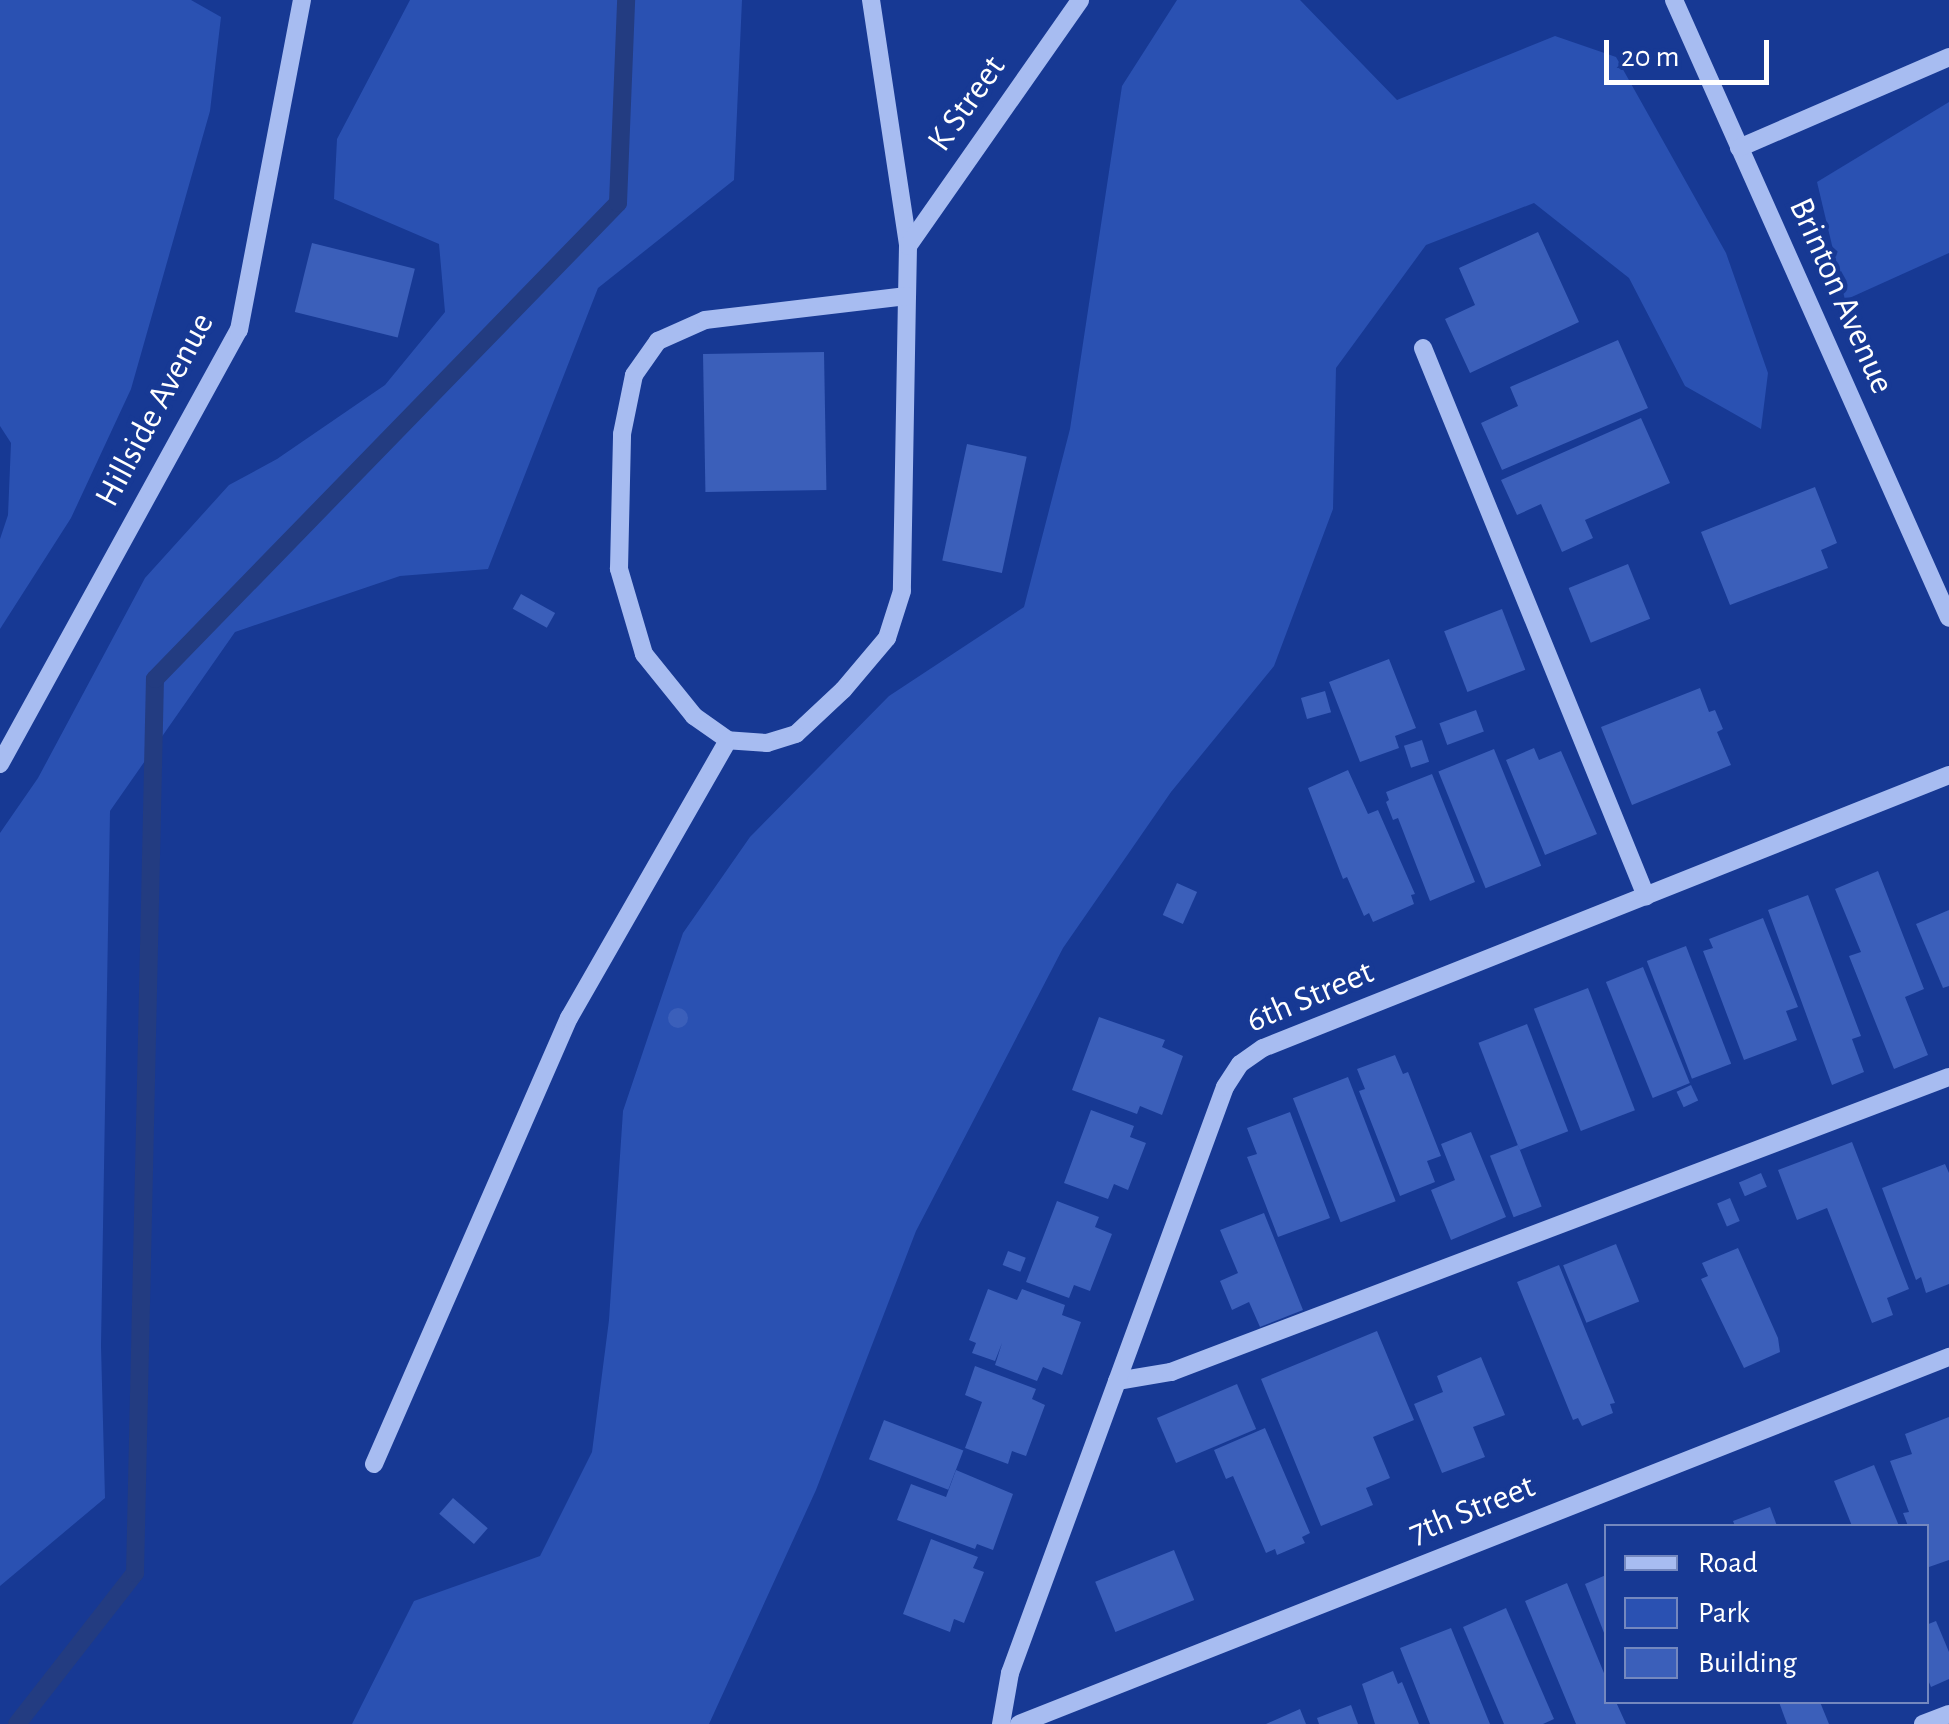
<!DOCTYPE html>
<style>
body{margin:0}
#map{position:relative;width:1949px;height:1724px;overflow:hidden;background:#173994;font-family:"Alegreya Sans",sans-serif}
div>[style]{position:absolute}
.green>*{inset:0;background:#2a51b2}
.stream>*{height:18px;margin:-9px;padding:0 9px;transform-origin:9px;border-radius:9px;background:#233c81}
.building>*{inset:0;background:#3b5fba;transform-origin:0 0}
.round{border-radius:50%}
.minor>*{height:18px;margin:-9px;padding:0 9px;transform-origin:9px;border-radius:9px;background:#a7bcf1}
span{translate:-50% -50%;white-space:nowrap;text-align:center;line-height:1.15;-webkit-text-stroke:9px #173994;paint-order:stroke}
.street-label{font-size:35px;color:#fff}
.legend{position:absolute;left:1604px;top:1524px;width:325px;height:180px;box-sizing:border-box;background:#173994;border:2px solid #7488bf;margin:0;padding:12px 18px;list-style:none;font-size:30px;color:#fff}
.legend li{display:flex;align-items:center;gap:20px;height:50px}
.legend b{width:50px;border:2px solid #7488bf}
.scale{position:absolute;left:1604px;top:40px;width:165px;height:45px;box-sizing:border-box;border:5px solid #fff;border-top:0;padding-left:12px;font-size:30px;line-height:35px;white-space:nowrap;color:#fff;-webkit-text-stroke:8px #173994;paint-order:stroke}
</style>
<div id="map">
<div class="green">
<i style="clip-path:polygon(0 0,191px 0,221px 17px,210px 111px,131px 389px,71px 518px,0 629px,0 539px,8px 515px,11px 443px,0 426px)"></i>
<i style="clip-path:polygon(410px 0,742px 0,734px 180px,598px 288px,488px 569px,400px 576px,235px 632px,110px 811px,101px 1346px,105px 1498px,0 1586px,0 833px,38px 778px,145px 578px,229px 485px,277px 459px,385px 385px,445px 312px,439px 244px,334px 199px,337px 139px)"></i>
<i style="clip-path:polygon(1177px 0,1300px 0,1397px 100px,1555px 36px,1616px 57px,1726px 253px,1768px 373px,1761px 429px,1685px 386px,1629px 278px,1534px 203px,1426px 245px,1336px 368px,1333px 509px,1274px 666px,1171px 792px,1063px 948px,916px 1231px,816px 1490px,709px 1724px,352px 1724px,414px 1601px,540px 1556px,592px 1452px,609px 1320px,623px 1111px,683px 933px,750px 837px,889px 696px,1024px 607px,1070px 429px,1122px 86px)"></i>
<i style="clip-path:polygon(1949px 102px,1949px 253px,1845px 300px,1817px 182px)"></i>
</div>
<div class="stream">
<i style="left:17px;top:1724px;width:192px;rotate:-52deg"></i>
<i style="left:135px;top:1573px;width:894px;rotate:-88.72deg"></i>
<i style="left:155px;top:679px;width:664px;rotate:-45.79deg"></i>
<i style="left:618px;top:203px;width:203px;rotate:-87.7deg"></i>
</div>
<div class="building">
<i style="clip-path:polygon(1538px 232px,1579px 322px,1470px 373px,1445px 319px,1475px 305px,1459px 268px)"></i>
<i style="left:312px;top:243px;width:106px;height:71px;rotate:14deg"></i>
<i style="clip-path:polygon(1618px 340px,1648px 408px,1502px 470px,1481px 423px,1518px 406px,1510px 387px)"></i>
<i style="left:824px;top:352px;width:138px;height:121px;rotate:89deg"></i>
<i style="clip-path:polygon(1641px 418px,1670px 483px,1585px 520px,1593px 538px,1562px 552px,1541px 504px,1517px 515px,1501px 480px)"></i>
<i style="left:967px;top:444px;width:61px;height:119px;rotate:12deg"></i>
<i style="clip-path:polygon(1815px 487px,1837px 543px,1821px 550px,1828px 568px,1730px 605px,1701px 532px)"></i>
<i style="left:1628px;top:564px;width:59px;height:64px;rotate:68deg"></i>
<i style="left:521px;top:594px;width:39px;height:17px;rotate:29deg"></i>
<i style="left:1502px;top:609px;width:65px;height:62px;rotate:69deg"></i>
<i style="clip-path:polygon(1389px 659px,1416px 728px,1395px 736px,1399px 748px,1360px 762px,1329px 682px)"></i>
<i style="clip-path:polygon(1700px 688px,1709px 712px,1715px 710px,1723px 729px,1717px 732px,1731px 765px,1632px 805px,1601px 727px)"></i>
<i style="left:1325px;top:691px;width:22px;height:25px;rotate:74deg"></i>
<i style="left:1476px;top:710px;width:23px;height:39px;rotate:70deg"></i>
<i style="left:1422px;top:740px;width:23px;height:19px;rotate:72deg"></i>
<i style="clip-path:polygon(1534px 748px,1539px 760px,1561px 751px,1597px 834px,1545px 855px,1506px 760px)"></i>
<i style="left:1494px;top:749px;width:126px;height:60px;rotate:68deg"></i>
<i style="clip-path:polygon(1348px 770px,1368px 814px,1378px 810px,1415px 894px,1411px 895px,1414px 904px,1373px 922px,1369px 913px,1364px 916px,1347px 877px,1343px 879px,1308px 788px)"></i>
<i style="clip-path:polygon(1432px 774px,1475px 882px,1430px 901px,1398px 818px,1393px 820px,1386px 802px,1389px 800px,1386px 792px)"></i>
<i style="clip-path:polygon(1878px 871px,1924px 989px,1905px 997px,1928px 1055px,1894px 1069px,1849px 956px,1861px 952px,1835px 889px)"></i>
<i style="left:1177px;top:883px;width:22px;height:35px;rotate:24deg"></i>
<i style="clip-path:polygon(1808px 895px,1861px 1036px,1852px 1039px,1864px 1072px,1832px 1085px,1768px 910px)"></i>
<i style="clip-path:polygon(1949px 910px,1949px 986px,1943px 988px,1916px 924px)"></i>
<i style="clip-path:polygon(1763px 918px,1798px 1007px,1786px 1011px,1797px 1040px,1744px 1060px,1703px 951px,1713px 948px,1709px 939px)"></i>
<i style="left:1686px;top:946px;width:126px;height:42px;rotate:69deg"></i>
<i style="left:1643px;top:967px;width:125px;height:40px;rotate:68deg"></i>
<i style="left:1588px;top:988px;width:131px;height:58px;rotate:69deg"></i>
<i class="round" style="left:668px;top:1008px;width:20px;height:20px"></i>
<i style="clip-path:polygon(1099px 1017px,1165px 1040px,1162px 1047px,1183px 1056px,1162px 1115px,1140px 1106px,1137px 1114px,1072px 1090px)"></i>
<i style="left:1527px;top:1024px;width:115px;height:52px;rotate:69deg"></i>
<i style="clip-path:polygon(1395px 1055px,1403px 1074px,1408px 1072px,1441px 1156px,1427px 1161px,1435px 1182px,1400px 1196px,1359px 1091px,1365px 1089px,1357px 1069px)"></i>
<i style="left:1348px;top:1077px;width:133px;height:59px;rotate:69deg"></i>
<i style="left:1691px;top:1085px;width:17px;height:16px;rotate:65deg"></i>
<i style="clip-path:polygon(1091px 1110px,1134px 1126px,1130px 1137px,1146px 1143px,1128px 1190px,1114px 1184px,1108px 1199px,1064px 1183px)"></i>
<i style="clip-path:polygon(1290px 1112px,1330px 1218px,1278px 1237px,1247px 1157px,1257px 1154px,1247px 1128px)"></i>
<i style="clip-path:polygon(1471px 1132px,1506px 1217px,1451px 1240px,1431px 1190px,1455px 1180px,1441px 1144px)"></i>
<i style="clip-path:polygon(1852px 1142px,1909px 1289px,1887px 1298px,1893px 1315px,1872px 1323px,1827px 1208px,1797px 1220px,1778px 1170px)"></i>
<i style="left:1518px;top:1145px;width:66px;height:30px;rotate:69deg"></i>
<i style="clip-path:polygon(1945px 1164px,1949px 1173px,1949px 1284px,1926px 1293px,1921px 1277px,1916px 1280px,1882px 1188px)"></i>
<i style="left:1761px;top:1173px;width:15px;height:24px;rotate:67deg"></i>
<i style="left:1730px;top:1198px;width:25px;height:14px;rotate:67deg"></i>
<i style="clip-path:polygon(1057px 1201px,1099px 1217px,1095px 1227px,1112px 1234px,1090px 1291px,1074px 1285px,1069px 1298px,1026px 1282px)"></i>
<i style="clip-path:polygon(1264px 1213px,1303px 1310px,1260px 1327px,1249px 1302px,1232px 1310px,1220px 1281px,1238px 1273px,1220px 1230px)"></i>
<i style="left:1616px;top:1244px;width:62px;height:57px;rotate:68deg"></i>
<i style="clip-path:polygon(1738px 1248px,1778px 1338px,1780px 1352px,1744px 1368px,1701px 1279px,1708px 1276px,1702px 1263px)"></i>
<i style="left:1008px;top:1251px;width:19px;height:15px;rotate:21deg"></i>
<i style="clip-path:polygon(1559px 1265px,1615px 1403px,1610px 1404px,1613px 1413px,1582px 1426px,1578px 1418px,1573px 1420px,1517px 1282px)"></i>
<i style="clip-path:polygon(988px 1289px,1017px 1300px,1022px 1289px,1065px 1305px,1062px 1315px,1081px 1322px,1062px 1375px,1043px 1367px,1037px 1381px,995px 1365px,1002px 1343px,995px 1361px,972px 1353px,976px 1343px,969px 1340px)"></i>
<i style="clip-path:polygon(1377px 1331px,1414px 1420px,1373px 1437px,1390px 1478px,1366px 1488px,1373px 1505px,1321px 1526px,1261px 1379px)"></i>
<i style="clip-path:polygon(1481px 1357px,1505px 1415px,1473px 1427px,1485px 1457px,1442px 1473px,1414px 1404px,1443px 1392px,1437px 1376px)"></i>
<i style="clip-path:polygon(975px 1366px,1036px 1389px,1032px 1399px,1045px 1405px,1026px 1456px,1012px 1451px,1008px 1464px,965px 1448px,982px 1402px,965px 1395px)"></i>
<i style="left:1237px;top:1384px;width:49px;height:87px;rotate:67deg"></i>
<i style="clip-path:polygon(1949px 1417px,1949px 1560px,1926px 1568px,1926px 1526px,1908px 1526px,1903px 1513px,1909px 1512px,1890px 1461px,1912px 1454px,1905px 1434px)"></i>
<i style="left:884px;top:1420px;width:85px;height:42px;rotate:21deg"></i>
<i style="clip-path:polygon(1265px 1428px,1310px 1533px,1302px 1537px,1305px 1543px,1277px 1555px,1275px 1549px,1266px 1553px,1233px 1476px,1226px 1479px,1214px 1450px)"></i>
<i style="clip-path:polygon(1874px 1465px,1899px 1526px,1852px 1526px,1834px 1481px)"></i>
<i style="clip-path:polygon(956px 1470px,1013px 1494px,993px 1550px,977px 1544px,975px 1549px,897px 1520px,911px 1484px,946px 1497px)"></i>
<i style="left:453px;top:1498px;width:46px;height:21px;rotate:41deg"></i>
<i style="clip-path:polygon(1770px 1507px,1777px 1526px,1735px 1526px,1733px 1521px)"></i>
<i style="clip-path:polygon(931px 1539px,978px 1557px,973px 1568px,984px 1572px,964px 1623px,954px 1619px,950px 1632px,903px 1614px)"></i>
<i style="left:1174px;top:1550px;width:54px;height:85px;rotate:68deg"></i>
<i style="clip-path:polygon(1606px 1575px,1606px 1638px,1585px 1584px)"></i>
<i style="clip-path:polygon(1567px 1583px,1606px 1678px,1606px 1702px,1616px 1702px,1626px 1724px,1576px 1724px,1525px 1601px)"></i>
<i style="clip-path:polygon(1506px 1608px,1554px 1719px,1543px 1724px,1504px 1724px,1463px 1627px)"></i>
<i style="clip-path:polygon(1936px 1621px,1949px 1652px,1949px 1679px,1931px 1687px,1926px 1675px,1926px 1625px)"></i>
<i style="clip-path:polygon(1451px 1628px,1466px 1665px,1490px 1724px,1430px 1724px,1400px 1648px)"></i>
<i style="clip-path:polygon(1393px 1671px,1398px 1684px,1402px 1682px,1419px 1724px,1375px 1724px,1362px 1684px)"></i>
<i style="clip-path:polygon(1779px 1702px,1820px 1702px,1829px 1724px,1787px 1724px)"></i>
<i style="clip-path:polygon(1351px 1705px,1358px 1724px,1319px 1724px,1317px 1718px)"></i>
<i style="clip-path:polygon(1300px 1709px,1306px 1724px,1266px 1724px)"></i>
</div>
<div class="minor">
<i style="left:871px;top:0;width:249px;rotate:81.4deg"></i>
<i style="left:908px;top:246px;width:50px;rotate:91.1deg"></i>
<i style="left:907px;top:296px;width:295px;rotate:91deg"></i>
<i style="left:902px;top:591px;width:49px;rotate:107.7deg"></i>
<i style="left:887px;top:638px;width:68px;rotate:130.2deg"></i>
<i style="left:843px;top:690px;width:64px;rotate:136.9deg"></i>
<i style="left:796px;top:734px;width:30px;rotate:163deg"></i>
<i style="left:767px;top:743px;width:39px;rotate:-176deg"></i>
<i style="left:728px;top:740px;width:42px;rotate:-144.8deg"></i>
<i style="left:694px;top:716px;width:80px;rotate:-128.9deg"></i>
<i style="left:644px;top:654px;width:89px;rotate:-106.4deg"></i>
<i style="left:619px;top:569px;width:135px;rotate:-88.7deg"></i>
<i style="left:622px;top:434px;width:60px;rotate:-78.5deg"></i>
<i style="left:634px;top:375px;width:42px;rotate:-54.8deg"></i>
<i style="left:658px;top:341px;width:51px;rotate:-24.1deg"></i>
<i style="left:705px;top:320px;width:203px;rotate:-6.8deg"></i>
<i style="left:1674px;top:0;width:676px;rotate:66.01deg"></i>
<i style="left:1739px;top:148px;width:229px;rotate:-23.4deg"></i>
<i style="left:908px;top:246px;width:300px;rotate:-55deg"></i>
<i style="left:1423px;top:348px;width:592px;rotate:67.86deg"></i>
<i style="left:0;top:764px;width:495px;rotate:-61.2deg"></i>
<i style="left:239px;top:330px;width:336px;rotate:-79.2deg"></i>
<i style="left:1117px;top:1381px;width:55px;rotate:-9.5deg"></i>
<i style="left:1171px;top:1372px;width:832px;rotate:-20.77deg"></i>
<i style="left:374px;top:1464px;width:487px;rotate:-66.4deg"></i>
<i style="left:569px;top:1018px;width:320px;rotate:-60.2deg"></i>
<i style="left:1001px;top:1724px;width:52px;rotate:-80deg"></i>
<i style="left:1010px;top:1673px;width:624px;rotate:-69.85deg"></i>
<i style="left:1225px;top:1087px;width:27px;rotate:-57deg"></i>
<i style="left:1240px;top:1064px;width:28px;rotate:-35deg"></i>
<i style="left:1263px;top:1048px;width:738px;rotate:-21.7deg"></i>
<i style="left:1019px;top:1724px;width:1000px;rotate:-21.54deg"></i>
<i style="left:1923px;top:1724px;width:28px;rotate:-21deg"></i>
</div>
<div class="street-label">
<span style="left:967px;top:104px;rotate:-55deg">K Street</span>
<span style="left:1841px;top:296px;rotate:66deg">Brinton Avenue</span>
<span style="left:155px;top:410px;rotate:-62deg">Hillside Avenue</span>
<span style="left:1310px;top:997px;rotate:-23deg">6th Street</span>
<span style="left:1472px;top:1510px;rotate:-22deg">7th Street</span>
</div>
<ul class="legend">
<li><b style="height:12px;background:#a7bcf1"></b>Road</li>
<li><b style="height:28px;background:#2a51b2"></b>Park</li>
<li><b style="height:28px;background:#3b5fba"></b>Building</li>
</ul>
<div class="scale">20 m</div>
</div>
